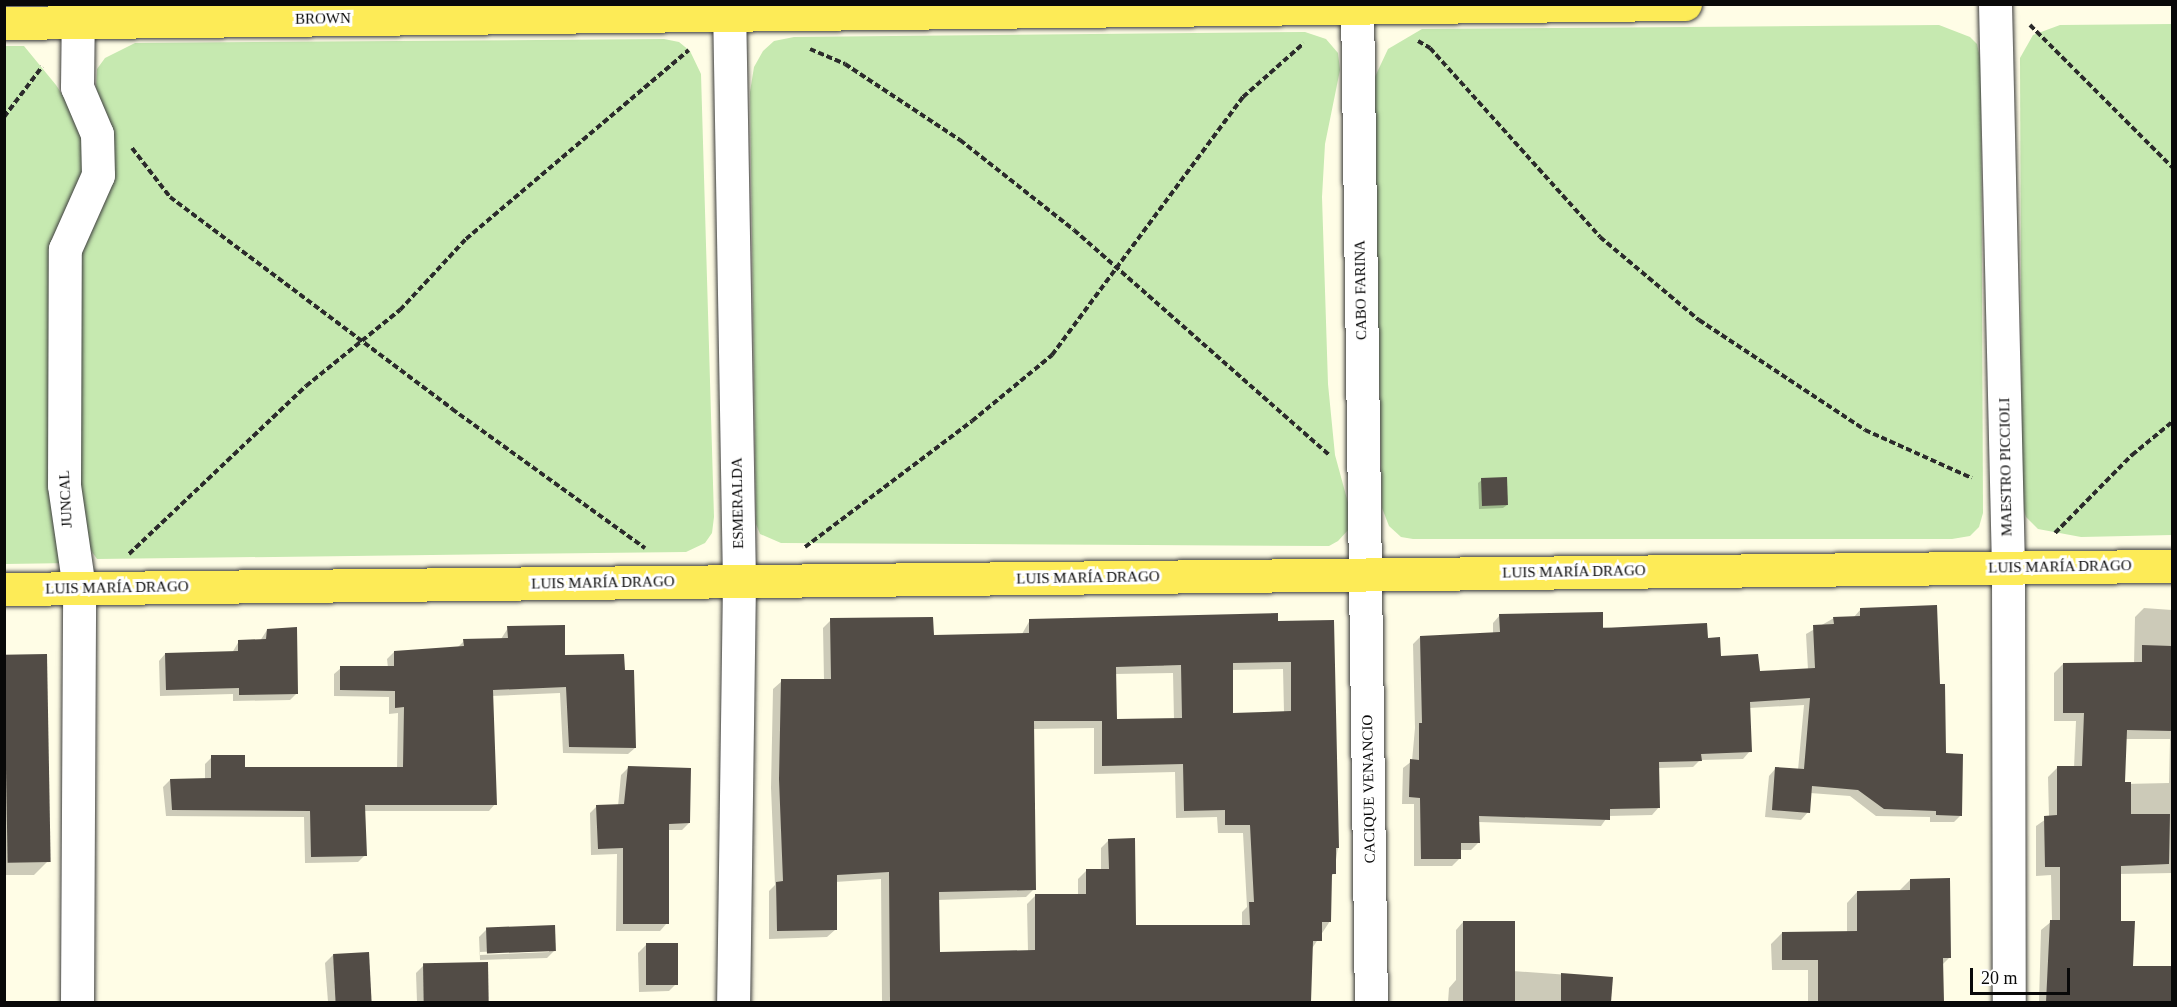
<!DOCTYPE html>
<meta charset="utf-8">
<style>
body{margin:0}
#map{position:relative;width:2177px;height:1007px;overflow:hidden;background:#fffde6;font-family:"Times New Roman",serif}
div>[style]{position:absolute}
.green>*{inset:0;background:#c6e9b0}
.shadow>*{inset:0;background:#0003}
.building>*{inset:0;background:#524c46;transform-origin:0 0}
.path>*{height:4px;margin-top:-2px;transform-origin:0;background:repeating-linear-gradient(90deg,#2b2b2b 0 6px,transparent 0 9px)}
.roads{filter:drop-shadow(0 0 2px #3c3c3c) drop-shadow(0 0 2px #3c3c3c)}
.minor>*{height:33px;margin:-16.5px;padding:0 16.5px;transform-origin:16.5px;border-radius:16.5px;background:#fff}
.primary>*{height:33px;margin:-16.5px;padding:0 16.5px;transform-origin:16.5px;border-radius:16.5px;background:#fdeb57}
span{translate:-50% -50%;white-space:nowrap;text-align:center;line-height:1.15;-webkit-text-stroke:6px #fff;paint-order:stroke}
.street-label{font-size:15px;color:#090909}
.frame{position:absolute;inset:0;border:6px solid #090909;pointer-events:none}
.scale{position:absolute;left:1970px;top:968px;width:100px;height:27px;box-sizing:border-box;border:3px solid #090909;border-top:0;padding-left:8px;font-size:18px;line-height:21px;white-space:nowrap;color:#090909;-webkit-text-stroke:4px #fff;paint-order:stroke}
</style>
<div id="map">
<div class="green">
<i style="clip-path:polygon(2172px 24px,2172px 535px,2081px 537px,2038px 529px,2026px 517px,2022px 504px,2020px 58px,2033px 35px,2060px 25px)"></i>
<i style="clip-path:polygon(1939px 25px,1970px 37px,1977px 44px,1981px 62px,1983px 513px,1979px 527px,1970px 536px,1952px 539px,1413px 539px,1401px 537px,1389px 526px,1382px 508px,1373px 81px,1388px 49px,1422px 29px)"></i>
<i style="clip-path:polygon(1305px 32px,1326px 39px,1338px 53px,1340px 70px,1325px 144px,1322px 197px,1328px 384px,1335px 455px,1350px 510px,1349px 529px,1338px 541px,1329px 546px,781px 543px,760px 534px,756px 524px,750px 92px,754px 67px,763px 51px,774px 41px,794px 37px)"></i>
<i style="clip-path:polygon(664px 39px,679px 42px,690px 51px,701px 74px,714px 517px,712px 533px,705px 543px,686px 552px,97px 559px,83px 539px,76px 516px,74px 276px,108px 138px,96px 87px,97px 69px,105px 58px,135px 43px)"></i>
<i style="clip-path:polygon(4px 46px,24px 46px,56px 85px,80px 122px,89px 153px,69px 219px,72px 563px,5px 564px)"></i>
</div>
<div class="shadow">
<i style="clip-path:polygon(1482px 480px,1507px 505px,1503px 508px,1479px 509px,1478px 483px)"></i>
<i style="clip-path:polygon(evenodd,2144px 608px,2172px 610px,2172px 873px,2119px 874px,2120px 922px,2132px 968px,2172px 968px,2172px 1002px,2039px 1002px,2041px 930px,2052px 921px,2051px 875px,2036px 876px,2036px 826px,2049px 817px,2048px 777px,2057px 768px,2074px 768px,2076px 721px,2054px 721px,2054px 673px,2063px 664px,2134px 664px,2135px 617px,2144px 608px,2125px 739px,2170px 739px,2169px 783px,2124px 784px,2125px 739px)"></i>
<i style="clip-path:polygon(1861px 609px,1938px 686px,1944px 755px,1961px 815px,1954px 822px,1930px 822px,1930px 817px,1876px 816px,1850px 796px,1810px 793px,1808px 812px,1801px 820px,1765px 817px,1769px 776px,1776px 768px,1798px 770px,1804px 705px,1749px 708px,1750px 751px,1743px 759px,1700px 760px,1693px 767px,1658px 768px,1659px 807px,1652px 815px,1608px 816px,1601px 826px,1478px 822px,1478px 843px,1471px 850px,1459px 850px,1459px 859px,1452px 866px,1414px 866px,1414px 804px,1402px 804px,1403px 768px,1412px 761px,1415px 728px,1413px 644px,1420px 637px,1493px 634px,1493px 623px,1500px 615px,1706px 639px,1719px 658px,1758px 673px,1808px 670px,1806px 634px,1834px 618px,1853px 618px)"></i>
<i style="clip-path:polygon(evenodd,831px 620px,932px 636px,1022px 634px,1030px 620px,1332px 622px,1338px 847px,1334px 873px,1330px 878px,1330px 921px,1311px 950px,1311px 1002px,882px 1002px,881px 879px,835px 882px,836px 929px,827px 937px,769px 939px,769px 891px,775px 885px,771px 788px,773px 689px,782px 681px,824px 680px,823px 628px,831px 620px,1283px 669px,1284px 713px,1232px 715px,1231px 670px,1283px 669px,831px 620px,1173px 673px,1174px 720px,1116px 720px,1115px 674px,1173px 673px,831px 620px,1094px 728px,1094px 774px,1175px 772px,1176px 818px,1217px 817px,1218px 833px,1243px 833px,1247px 907px,1242px 912px,1242px 927px,1134px 926px,1109px 840px,1101px 848px,1101px 871px,1086px 871px,1078px 879px,1078px 895px,1035px 896px,1027px 904px,1028px 952px,939px 954px,937px 900px,1026px 897px,1034px 889px,1033px 729px,1094px 728px)"></i>
<i style="clip-path:polygon(508px 628px,564px 657px,635px 748px,628px 754px,563px 753px,560px 693px,491px 696px,495px 804px,489px 811px,364px 811px,365px 855px,358px 862px,305px 863px,304px 817px,166px 816px,163px 787px,170px 780px,205px 779px,205px 764px,212px 757px,243px 769px,397px 768px,398px 713px,389px 714px,389px 697px,334px 696px,334px 674px,341px 668px,388px 668px,387px 659px,394px 652px,457px 648px,464px 641px,501px 639px)"></i>
<i style="clip-path:polygon(267px 630px,297px 693px,290px 700px,233px 701px,233px 694px,160px 696px,159px 661px,165px 654px,232px 653px,239px 641px,260px 641px)"></i>
<i style="clip-path:polygon(4px 657px,48px 861px,34px 875px,4px 875px)"></i>
<i style="clip-path:polygon(628px 768px,689px 823px,682px 830px,668px 830px,667px 923px,660px 931px,616px 931px,617px 854px,591px 855px,590px 813px,597px 806px,618px 806px,621px 775px)"></i>
<i style="clip-path:polygon(1910px 880px,1950px 957px,1942px 965px,1942px 1002px,1808px 1002px,1808px 970px,1772px 970px,1771px 944px,1782px 933px,1847px 932px,1847px 903px,1857px 892px,1899px 891px)"></i>
<i style="clip-path:polygon(1463px 922px,1513px 923px,1512px 971px,1611px 978px,1611px 1002px,1448px 1002px,1449px 988px,1456px 980px,1456px 930px)"></i>
<i style="clip-path:polygon(evenodd,487px 929px,555px 950px,547px 958px,480px 960px,479px 937px,487px 929px,549px 949px,549px 952px,480px 955px,480px 952px,549px 949px)"></i>
<i style="clip-path:polygon(646px 945px,677px 983px,669px 991px,639px 992px,638px 953px)"></i>
<i style="clip-path:polygon(368px 953px,371px 1002px,328px 1002px,325px 963px,333px 955px)"></i>
<i style="clip-path:polygon(486px 964px,488px 1002px,417px 1002px,416px 973px,424px 965px)"></i>
</div>
<div class="building">
<i style="left:1507px;top:477px;width:28px;height:26px;rotate:88deg"></i>
<i style="clip-path:polygon(1937px 605px,1940px 684px,1945px 684px,1946px 753px,1963px 754px,1962px 816px,1936px 815px,1936px 811px,1884px 809px,1858px 790px,1812px 786px,1810px 813px,1772px 810px,1775px 767px,1804px 769px,1810px 698px,1750px 702px,1752px 752px,1701px 754px,1702px 761px,1659px 762px,1660px 808px,1610px 809px,1610px 820px,1479px 816px,1480px 843px,1461px 843px,1461px 859px,1421px 859px,1420px 798px,1409px 797px,1410px 759px,1419px 760px,1419px 723px,1422px 723px,1420px 636px,1500px 632px,1499px 614px,1603px 612px,1603px 628px,1707px 623px,1708px 638px,1720px 637px,1721px 656px,1758px 654px,1760px 671px,1815px 668px,1813px 625px,1834px 624px,1833px 617px,1860px 616px,1860px 608px)"></i>
<i style="clip-path:polygon(evenodd,1278px 613px,1278px 621px,1334px 620px,1339px 848px,1336px 848px,1336px 874px,1332px 874px,1331px 922px,1322px 922px,1322px 941px,1313px 941px,1311px 1002px,890px 1002px,889px 872px,837px 875px,837px 930px,777px 931px,776px 882px,783px 881px,779px 779px,781px 679px,831px 679px,830px 618px,933px 617px,934px 635px,1029px 633px,1029px 619px,1278px 613px,1291px 662px,1291px 711px,1233px 713px,1233px 663px,1291px 662px,1278px 613px,1181px 665px,1182px 718px,1117px 719px,1116px 667px,1181px 665px,1278px 613px,1034px 721px,1102px 721px,1102px 766px,1183px 764px,1184px 811px,1225px 810px,1225px 825px,1250px 825px,1254px 902px,1249px 902px,1250px 925px,1136px 925px,1135px 838px,1108px 839px,1109px 869px,1086px 869px,1086px 894px,1035px 894px,1035px 950px,940px 952px,939px 892px,1036px 890px,1034px 721px)"></i>
<i style="clip-path:polygon(565px 625px,565px 655px,624px 654px,625px 670px,634px 670px,636px 748px,569px 747px,566px 687px,493px 690px,497px 805px,365px 805px,367px 856px,311px 857px,310px 811px,172px 810px,170px 779px,211px 778px,211px 755px,245px 755px,245px 767px,403px 767px,404px 707px,395px 708px,395px 691px,340px 690px,340px 666px,394px 666px,394px 651px,464px 646px,463px 639px,508px 638px,507px 626px)"></i>
<i style="clip-path:polygon(297px 627px,298px 694px,239px 695px,239px 688px,166px 690px,165px 653px,238px 651px,238px 640px,266px 639px,267px 629px)"></i>
<i style="clip-path:polygon(2142px 645px,2172px 646px,2172px 731px,2127px 730px,2125px 782px,2131px 782px,2131px 814px,2170px 814px,2169px 864px,2121px 866px,2121px 921px,2135px 921px,2133px 966px,2172px 966px,2172px 1002px,2046px 1002px,2050px 920px,2060px 920px,2060px 867px,2045px 867px,2044px 816px,2057px 815px,2057px 766px,2082px 766px,2084px 713px,2063px 713px,2063px 663px,2142px 662px)"></i>
<i style="left:47px;top:654px;width:208px;height:43px;rotate:89deg"></i>
<i style="clip-path:polygon(628px 766px,691px 768px,690px 823px,669px 824px,669px 924px,623px 924px,623px 848px,598px 849px,596px 805px,624px 804px)"></i>
<i style="clip-path:polygon(1950px 878px,1951px 958px,1943px 958px,1944px 1002px,1818px 1002px,1818px 960px,1782px 960px,1782px 932px,1857px 931px,1857px 891px,1910px 890px,1910px 879px)"></i>
<i style="left:1463px;top:921px;width:52px;height:81px"></i>
<i style="left:555px;top:925px;width:26px;height:69px;rotate:88deg"></i>
<i style="left:646px;top:943px;width:32px;height:42px"></i>
<i style="left:369px;top:952px;width:50px;height:36px;rotate:87deg"></i>
<i style="left:488px;top:962px;width:40px;height:65px;rotate:89deg"></i>
<i style="clip-path:polygon(1561px 973px,1613px 977px,1611px 1002px,1561px 1002px)"></i>
</div>
<div class="path">
<i style="left:2030px;top:25px;width:201px;rotate:45deg"></i>
<i style="left:1418px;top:41px;width:14px;rotate:30deg"></i>
<i style="left:1430px;top:48px;width:254px;rotate:48deg"></i>
<i style="left:1600px;top:237px;width:129px;rotate:40deg"></i>
<i style="left:1699px;top:320px;width:199px;rotate:33.5deg"></i>
<i style="left:1865px;top:430px;width:117px;rotate:24.2deg"></i>
<i style="left:810px;top:49px;width:38px;rotate:23deg"></i>
<i style="left:845px;top:64px;width:138px;rotate:33.5deg"></i>
<i style="left:960px;top:140px;width:145px;rotate:38.3deg"></i>
<i style="left:1074px;top:230px;width:341px;rotate:41.4deg"></i>
<i style="left:4px;top:117px;width:63px;rotate:-52.8deg"></i>
<i style="left:132px;top:148px;width:62px;rotate:52.2deg"></i>
<i style="left:170px;top:197px;width:353px;rotate:36.9deg"></i>
<i style="left:452px;top:409px;width:238px;rotate:35.8deg"></i>
<i style="left:2055px;top:533px;width:110px;rotate:-45.4deg"></i>
<i style="left:2132px;top:455px;width:52px;rotate:-39.5deg"></i>
<i style="left:805px;top:547px;width:209px;rotate:-37deg"></i>
<i style="left:972px;top:421px;width:104px;rotate:-39.5deg"></i>
<i style="left:1052px;top:355px;width:321px;rotate:-53.5deg"></i>
<i style="left:1243px;top:97px;width:81px;rotate:-41.5deg"></i>
<i style="left:129px;top:554px;width:244px;rotate:-43.5deg"></i>
<i style="left:306px;top:386px;width:121px;rotate:-39deg"></i>
<i style="left:400px;top:310px;width:97px;rotate:-47.1deg"></i>
<i style="left:466px;top:239px;width:292px;rotate:-40.3deg"></i>
</div>
<div class="roads">
<div class="minor">
<i style="left:729px;top:4px;width:577px;rotate:89.01deg"></i>
<i style="left:739px;top:581px;width:421px;rotate:90.8deg"></i>
<i style="left:1357px;top:4px;width:998px;rotate:89.2deg"></i>
<i style="left:1995px;top:4px;width:564px;rotate:88.68deg"></i>
<i style="left:2008px;top:568px;width:434px;rotate:89.9deg"></i>
<i style="left:77px;top:1002px;width:414px;rotate:-89.7deg"></i>
<i style="left:79px;top:588px;width:104px;rotate:-98.3deg"></i>
<i style="left:64px;top:485px;width:236px;rotate:-89.8deg"></i>
<i style="left:65px;top:249px;width:81px;rotate:-66deg"></i>
<i style="left:98px;top:175px;width:41px;rotate:-91.4deg"></i>
<i style="left:97px;top:134px;width:51px;rotate:-113.1deg"></i>
<i style="left:77px;top:87px;width:83px;rotate:-89.3deg"></i>
</div>
<div class="primary">
<i style="left:4px;top:23px;width:1681px;rotate:-0.65deg"></i>
<i style="left:4px;top:589px;width:2168px;rotate:-0.61deg"></i>
</div>
</div>
<div class="street-label">
<span style="left:323px;top:19px;rotate:-1deg">BROWN</span>
<span style="left:1361px;top:290px;rotate:-91deg">CABO FARINA</span>
<span style="left:2006px;top:467px;rotate:-91deg">MAESTRO PICCIOLI</span>
<span style="left:66px;top:499px;rotate:-93deg">JUNCAL</span>
<span style="left:738px;top:503px;rotate:-91deg">ESMERALDA</span>
<span style="left:2060px;top:567px;rotate:-1deg">LUIS MARÍA DRAGO</span>
<span style="left:1574px;top:572px;rotate:-1deg">LUIS MARÍA DRAGO</span>
<span style="left:1088px;top:578px;rotate:-1deg">LUIS MARÍA DRAGO</span>
<span style="left:603px;top:583px;rotate:-1deg">LUIS MARÍA DRAGO</span>
<span style="left:117px;top:588px;rotate:-1deg">LUIS MARÍA DRAGO</span>
<span style="left:1369px;top:789px;rotate:-91deg">CACIQUE VENANCIO</span>
</div>
<div class="frame"></div>
<div class="scale">20 m</div>
</div>
